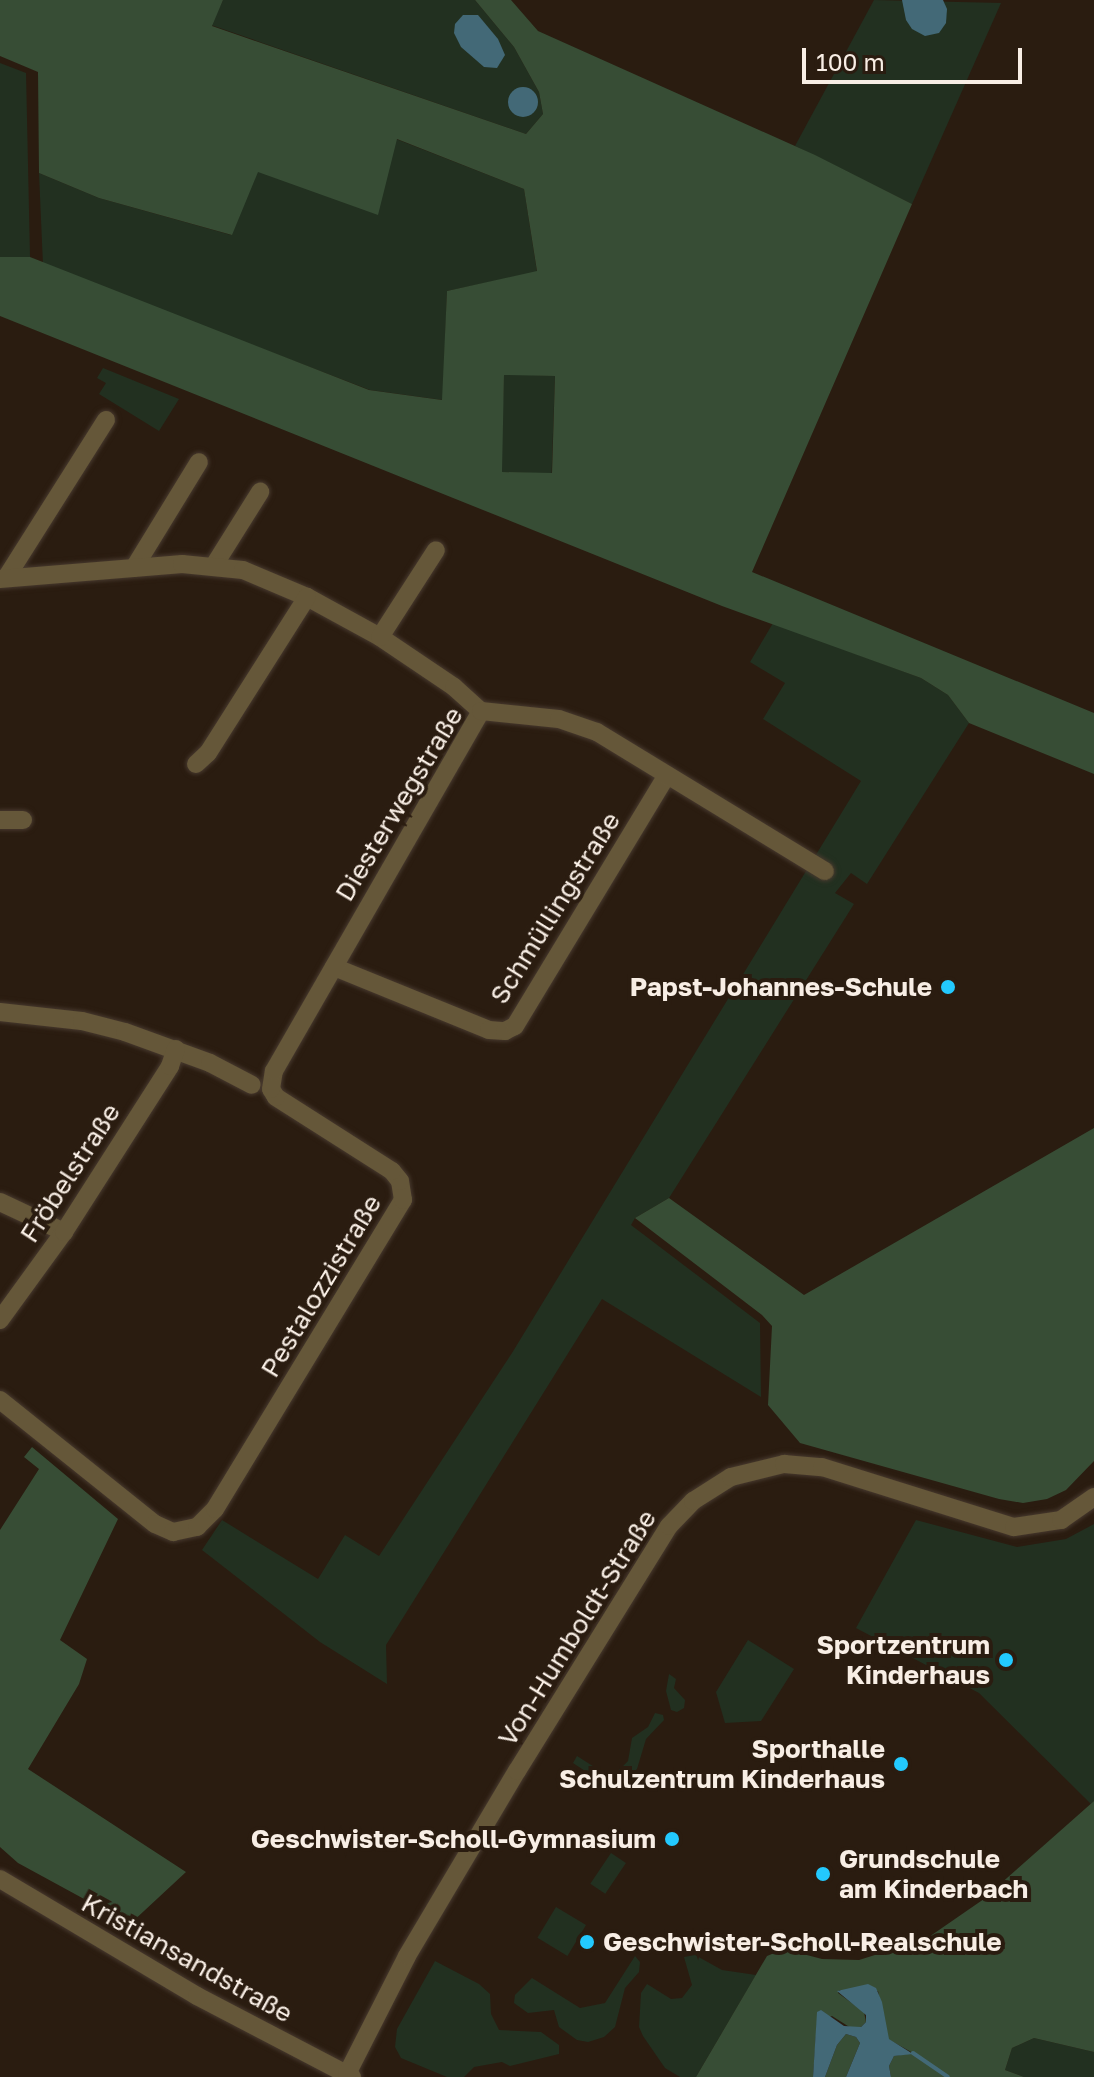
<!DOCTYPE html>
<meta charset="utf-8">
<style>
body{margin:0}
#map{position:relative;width:1094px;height:2077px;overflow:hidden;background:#2a1c10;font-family:"Golos Text",sans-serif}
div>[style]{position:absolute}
.green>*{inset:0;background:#223020;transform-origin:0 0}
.forest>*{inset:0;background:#374d35}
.water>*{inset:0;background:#436977}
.round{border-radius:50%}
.stream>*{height:4px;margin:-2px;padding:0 2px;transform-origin:2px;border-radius:2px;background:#436977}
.roads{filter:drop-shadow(0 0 2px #47392e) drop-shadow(0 0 2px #47392e)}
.minor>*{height:18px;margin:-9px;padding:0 9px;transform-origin:9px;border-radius:9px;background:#655739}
.dots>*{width:22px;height:22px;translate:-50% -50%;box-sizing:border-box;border:4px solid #2a1c10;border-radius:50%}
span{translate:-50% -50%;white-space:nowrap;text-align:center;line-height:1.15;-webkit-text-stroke:8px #2a1c10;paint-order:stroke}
.street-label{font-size:26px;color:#f8eee5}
.poi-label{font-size:26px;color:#f8eee5;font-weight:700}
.right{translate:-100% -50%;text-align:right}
.left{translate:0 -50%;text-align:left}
.scale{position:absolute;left:802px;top:48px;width:220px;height:36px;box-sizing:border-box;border:4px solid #f8eee5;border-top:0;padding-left:10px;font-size:24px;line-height:28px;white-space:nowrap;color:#f8eee5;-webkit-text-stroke:6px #2a1c10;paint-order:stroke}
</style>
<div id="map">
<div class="green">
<i style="clip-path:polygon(223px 0,475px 0,514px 47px,539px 92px,543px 114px,526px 134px,211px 25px)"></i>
<i style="clip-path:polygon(874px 0,1001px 3px,912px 204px,795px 146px)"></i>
<i style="clip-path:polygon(0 63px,26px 73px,30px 257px,0 257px)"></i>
<i style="clip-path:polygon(396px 139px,524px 189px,537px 272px,447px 291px,443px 400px,370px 390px,43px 265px,39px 173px,99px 198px,231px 235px,257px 172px)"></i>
<i style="clip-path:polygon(103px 368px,179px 399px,159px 431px,99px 394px,106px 383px,97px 378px)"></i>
<i style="left:504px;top:374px;width:51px;height:98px;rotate:2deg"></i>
<i style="clip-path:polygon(773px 623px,921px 678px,948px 695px,969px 723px,867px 884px,851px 873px,835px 893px,854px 904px,669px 1198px,635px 1218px,631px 1225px,760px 1323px,761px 1397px,602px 1299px,386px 1645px,387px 1684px,320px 1642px,202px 1550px,222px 1520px,318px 1579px,345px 1535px,379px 1556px,512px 1353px,861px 781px,763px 719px,785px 683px,750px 662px)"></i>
<i style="clip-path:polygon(916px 1520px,1017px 1547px,1066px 1539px,1094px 1524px,1094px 1801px,1091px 1804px,979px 1693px,856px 1628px)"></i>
<i style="clip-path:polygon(748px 1640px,794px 1669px,761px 1721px,725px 1723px,716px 1692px)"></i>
<i style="clip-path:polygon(669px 1674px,676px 1679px,674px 1688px,685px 1700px,684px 1708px,677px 1712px,671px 1710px,666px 1691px)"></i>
<i style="clip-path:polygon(655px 1713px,663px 1715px,664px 1720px,646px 1739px,637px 1769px,628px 1776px,621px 1775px,619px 1770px,628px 1761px,632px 1738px,648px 1727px)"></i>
<i style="clip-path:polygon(577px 1756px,607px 1775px,612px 1774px,610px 1782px,605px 1784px,576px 1765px,573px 1763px)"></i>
<i style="left:611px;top:1853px;width:18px;height:37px;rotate:34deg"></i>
<i style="left:556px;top:1907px;width:35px;height:36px;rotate:31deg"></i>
<i style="clip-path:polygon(695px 1955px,722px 1970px,756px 1975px,696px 2077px,680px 2077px,665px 2068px,643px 2036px,639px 2027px,641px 1993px,647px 1984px,671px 1999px,682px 1998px,692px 1985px,684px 1957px)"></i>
<i style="clip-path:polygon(635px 1956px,640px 1962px,639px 1972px,625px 1988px,615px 2027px,604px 2037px,588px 2042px,577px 2040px,559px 2027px,554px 2010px,528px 2013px,514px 2003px,515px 1995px,532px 1978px,580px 2008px,605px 2003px)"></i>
<i style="clip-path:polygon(435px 1961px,479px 1984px,490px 1994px,491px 2014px,499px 2030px,541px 2032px,559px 2045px,559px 2054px,510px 2066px,502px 2062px,474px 2067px,464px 2077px,447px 2077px,401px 2058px,395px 2047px,397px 2029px)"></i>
<i style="clip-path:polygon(1034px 2038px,1094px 2052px,1094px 2077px,1024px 2077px,1005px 2070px,1012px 2048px)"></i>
</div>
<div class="forest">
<i style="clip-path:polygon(evenodd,0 0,223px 0,212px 26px,526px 134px,543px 114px,539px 92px,514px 47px,475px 0,511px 0,538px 31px,815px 155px,912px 204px,752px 572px,1094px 713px,1094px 774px,969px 723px,948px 695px,921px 678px,722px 606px,0 316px,0 257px,30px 257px,369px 390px,442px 400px,447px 291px,537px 271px,524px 189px,397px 139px,378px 215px,258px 172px,232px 235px,99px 198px,39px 173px,38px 72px,0 56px,0 0,504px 375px,555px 376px,552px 473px,502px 472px,504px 375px)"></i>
<i style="clip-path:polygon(1094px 1128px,1094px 1461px,1066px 1490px,1047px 1499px,1023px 1503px,999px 1499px,800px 1443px,768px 1405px,772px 1326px,762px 1315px,635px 1218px,669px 1198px,804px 1295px)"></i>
<i style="clip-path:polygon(32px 1447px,118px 1519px,60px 1640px,87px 1659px,79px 1684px,28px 1769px,186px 1872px,130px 1924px,18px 1863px,0 1847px,0 1530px,39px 1469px,24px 1457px)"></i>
<i style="clip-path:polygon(1094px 1801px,1094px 2052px,1034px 2038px,1012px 2048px,1005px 2070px,1024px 2077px,891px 2077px,889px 2066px,894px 2056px,913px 2053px,888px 2039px,878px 1991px,839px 1990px,838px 1993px,864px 2012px,866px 2022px,861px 2027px,851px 2028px,832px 2016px,817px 2022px,813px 2077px,696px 2077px,767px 1956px,784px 1949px,822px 1959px,859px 1960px,926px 1939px,981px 1901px)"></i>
<i style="clip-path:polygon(846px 2034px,856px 2037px,860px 2043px,846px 2077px,825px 2077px,837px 2045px)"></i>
</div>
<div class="water">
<i style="clip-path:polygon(902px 0,943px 0,947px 9px,946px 23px,939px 33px,925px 36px,912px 29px,906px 20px)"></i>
<i style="clip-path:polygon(463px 15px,478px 15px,498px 39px,505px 55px,497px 68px,484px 67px,461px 47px,454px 33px,455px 24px)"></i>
<i class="round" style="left:508px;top:87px;width:30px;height:30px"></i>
<i style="clip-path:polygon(868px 1984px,876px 1988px,882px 2002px,889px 2039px,913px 2054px,894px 2056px,889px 2066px,891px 2077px,846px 2077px,860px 2043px,856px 2037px,846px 2034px,837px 2045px,825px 2077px,813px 2077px,817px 2012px,821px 2010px,844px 2026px,861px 2027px,866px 2022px,866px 2015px,837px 1991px)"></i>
</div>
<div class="stream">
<i style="left:913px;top:2053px;width:42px;rotate:34.4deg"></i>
</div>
<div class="roads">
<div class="minor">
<i style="left:213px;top:567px;width:89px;rotate:-57.9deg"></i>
<i style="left:134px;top:568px;width:124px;rotate:-58.5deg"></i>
<i style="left:6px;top:578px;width:187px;rotate:-57.7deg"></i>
<i style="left:0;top:579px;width:183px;rotate:-4.7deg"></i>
<i style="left:182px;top:564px;width:61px;rotate:5.6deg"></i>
<i style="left:243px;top:570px;width:69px;rotate:22.9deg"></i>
<i style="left:307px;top:597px;width:83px;rotate:28.7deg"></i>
<i style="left:380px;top:637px;width:89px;rotate:34deg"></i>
<i style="left:454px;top:687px;width:36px;rotate:42deg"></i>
<i style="left:380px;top:637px;width:103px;rotate:-57.2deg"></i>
<i style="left:196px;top:764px;width:16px;rotate:-43deg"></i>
<i style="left:208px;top:753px;width:185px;rotate:-57.6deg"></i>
<i style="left:0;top:820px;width:23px"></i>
<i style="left:334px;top:967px;width:167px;rotate:22.1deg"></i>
<i style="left:489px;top:1030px;width:16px;rotate:4deg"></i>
<i style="left:505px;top:1031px;width:11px;rotate:-27deg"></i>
<i style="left:515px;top:1026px;width:293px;rotate:-58.8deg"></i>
<i style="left:0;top:1012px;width:82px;rotate:6.3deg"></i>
<i style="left:82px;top:1021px;width:44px;rotate:14.3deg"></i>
<i style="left:125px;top:1032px;width:90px;rotate:20deg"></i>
<i style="left:210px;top:1063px;width:47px;rotate:27.6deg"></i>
<i style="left:0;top:1202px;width:71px;rotate:25.1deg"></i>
<i style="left:0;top:1320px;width:109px;rotate:-54deg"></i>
<i style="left:64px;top:1232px;width:197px;rotate:-57.4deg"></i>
<i style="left:170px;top:1066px;width:18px;rotate:-71deg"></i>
<i style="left:0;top:1400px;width:198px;rotate:38.7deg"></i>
<i style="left:155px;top:1524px;width:20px;rotate:24deg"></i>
<i style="left:173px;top:1532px;width:25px;rotate:-12deg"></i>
<i style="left:197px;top:1527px;width:25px;rotate:-45deg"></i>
<i style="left:215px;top:1509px;width:362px;rotate:-58.7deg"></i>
<i style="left:403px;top:1200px;width:19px;rotate:-99deg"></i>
<i style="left:400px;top:1181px;width:13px;rotate:-129deg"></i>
<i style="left:392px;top:1171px;width:138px;rotate:-147.5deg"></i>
<i style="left:276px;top:1097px;width:9px;rotate:-122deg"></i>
<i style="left:271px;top:1089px;width:18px;rotate:-81deg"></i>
<i style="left:274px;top:1071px;width:415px;rotate:-60.1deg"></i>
<i style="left:481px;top:711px;width:78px;rotate:5.9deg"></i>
<i style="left:559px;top:719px;width:40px;rotate:18.9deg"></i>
<i style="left:597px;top:732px;width:267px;rotate:31.4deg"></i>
<i style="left:0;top:1879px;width:229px;rotate:30.7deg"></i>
<i style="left:197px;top:1996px;width:175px;rotate:27.6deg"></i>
<i style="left:347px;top:2074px;width:132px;rotate:-63deg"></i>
<i style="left:407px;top:1956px;width:215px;rotate:-59.3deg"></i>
<i style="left:517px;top:1771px;width:288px;rotate:-58.2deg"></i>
<i style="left:669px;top:1526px;width:35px;rotate:-46deg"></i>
<i style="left:693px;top:1501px;width:45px;rotate:-32.3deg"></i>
<i style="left:731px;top:1477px;width:55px;rotate:-13.8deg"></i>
<i style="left:784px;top:1464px;width:38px;rotate:5deg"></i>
<i style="left:822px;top:1467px;width:201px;rotate:17.4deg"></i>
<i style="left:1014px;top:1527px;width:48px;rotate:-8.5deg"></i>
<i style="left:1061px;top:1520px;width:40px;rotate:-34.9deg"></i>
</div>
</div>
<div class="dots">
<i style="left:948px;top:987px;background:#23c9fe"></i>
<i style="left:1006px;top:1660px;background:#23c9fe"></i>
<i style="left:901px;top:1764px;background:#23c9fe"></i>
<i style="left:672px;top:1839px;background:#23c9fe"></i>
<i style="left:823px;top:1874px;background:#23c9fe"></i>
<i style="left:587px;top:1942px;background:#23c9fe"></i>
</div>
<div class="street-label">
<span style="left:399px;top:804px;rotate:-59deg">Diesterwegstraße</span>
<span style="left:555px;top:908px;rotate:-58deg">Schmüllingstraße</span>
<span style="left:70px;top:1173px;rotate:-57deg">Fröbelstraße</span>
<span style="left:321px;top:1286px;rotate:-59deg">Pestalozzistraße</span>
<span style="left:577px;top:1628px;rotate:-58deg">Von-Humboldt-Straße</span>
<span style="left:187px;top:1958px;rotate:29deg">Kristiansandstraße</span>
</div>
<div class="poi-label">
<span class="right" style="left:932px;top:987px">Papst-Johannes-Schule</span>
<span class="right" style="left:990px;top:1660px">Sportzentrum<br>Kinderhaus</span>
<span class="right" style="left:885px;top:1764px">Sporthalle<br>Schulzentrum Kinderhaus</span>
<span class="right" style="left:656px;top:1839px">Geschwister-Scholl-Gymnasium</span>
<span class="left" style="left:839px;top:1874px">Grundschule<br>am Kinderbach</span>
<span class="left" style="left:603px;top:1942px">Geschwister-Scholl-Realschule</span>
</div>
<div class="scale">100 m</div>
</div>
